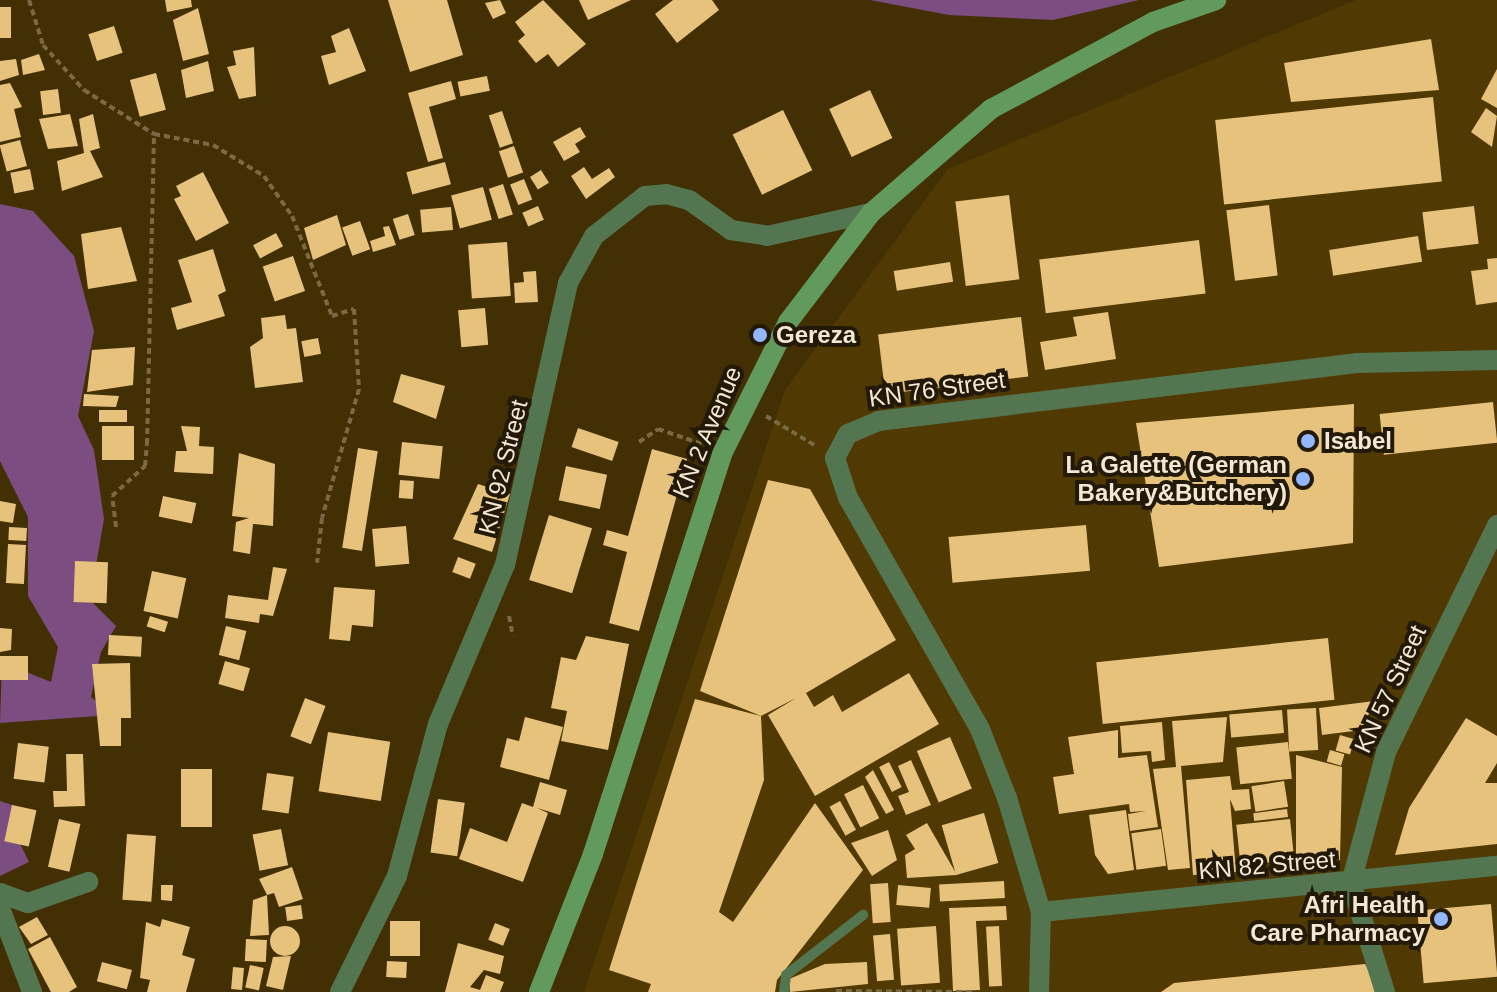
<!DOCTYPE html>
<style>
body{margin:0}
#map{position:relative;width:1497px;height:992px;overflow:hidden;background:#432f04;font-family:Helvetica,sans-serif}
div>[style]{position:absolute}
.built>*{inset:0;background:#503902}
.forest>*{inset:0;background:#7b4d81}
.building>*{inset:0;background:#e7c27d;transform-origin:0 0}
.round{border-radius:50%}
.path>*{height:4px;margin-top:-2px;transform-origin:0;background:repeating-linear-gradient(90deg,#7a6945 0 6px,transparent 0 10px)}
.lane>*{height:10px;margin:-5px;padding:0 5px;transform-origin:5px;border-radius:5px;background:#537650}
.street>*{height:20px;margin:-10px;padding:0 10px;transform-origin:10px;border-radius:10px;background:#537650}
.secondary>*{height:20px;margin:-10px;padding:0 10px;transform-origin:10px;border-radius:10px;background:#629a5e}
.dots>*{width:22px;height:22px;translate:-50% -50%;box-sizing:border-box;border:4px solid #221909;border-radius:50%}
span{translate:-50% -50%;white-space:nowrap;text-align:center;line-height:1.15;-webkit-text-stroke:8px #221909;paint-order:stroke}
.poi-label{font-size:24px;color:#f4e8d3;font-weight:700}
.left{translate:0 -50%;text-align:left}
.right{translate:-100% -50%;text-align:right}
.street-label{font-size:24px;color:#f4e8d3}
</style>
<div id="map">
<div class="built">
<i style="clip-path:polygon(1356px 0,1497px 0,1497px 992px,584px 992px,785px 390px,948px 169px)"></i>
</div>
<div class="forest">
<i style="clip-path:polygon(870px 0,1139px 0,1053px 20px,949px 15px)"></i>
<i style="clip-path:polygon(0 204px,33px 211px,74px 256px,94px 331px,78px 416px,94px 450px,104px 519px,90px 600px,116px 626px,101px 652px,91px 697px,112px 715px,0 723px,2px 662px,51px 682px,58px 647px,28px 596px,28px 517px,0 461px)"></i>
<i style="clip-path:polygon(0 801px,12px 805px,12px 827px,29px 862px,0 876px)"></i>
</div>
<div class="building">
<i style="clip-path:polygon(165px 0,191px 0,192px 7px,167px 12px)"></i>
<i style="clip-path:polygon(388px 0,447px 0,463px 55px,410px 72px)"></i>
<i style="clip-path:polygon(500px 0,506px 13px,493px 19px,485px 3px)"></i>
<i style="clip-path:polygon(543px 0,586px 44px,558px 67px,548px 54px,536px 63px,518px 41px,525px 35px,515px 22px)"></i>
<i style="clip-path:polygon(579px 0,631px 0,588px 20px)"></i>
<i style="clip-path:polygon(673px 0,712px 0,719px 10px,677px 43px,655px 14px)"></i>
<i style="left:0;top:7px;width:11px;height:31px"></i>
<i style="clip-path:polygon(198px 8px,209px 54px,183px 61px,173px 20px)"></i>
<i style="left:114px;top:26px;width:28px;height:27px;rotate:72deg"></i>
<i style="clip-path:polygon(349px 28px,366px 71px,329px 85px,321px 56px,336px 52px,331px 36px)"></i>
<i style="clip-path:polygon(1431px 39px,1439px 90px,1291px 102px,1284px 63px)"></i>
<i style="clip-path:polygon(254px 47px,256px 96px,239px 99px,227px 67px,236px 65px,233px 51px)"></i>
<i style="clip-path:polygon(39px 54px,45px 70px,23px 75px,21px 60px)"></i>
<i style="clip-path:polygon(16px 59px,19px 75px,0 81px,0 61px)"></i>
<i style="clip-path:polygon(208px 61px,214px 91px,186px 98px,181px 70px)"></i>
<i style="clip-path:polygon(1497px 69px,1497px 108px,1481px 99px)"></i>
<i style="left:156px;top:73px;width:38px;height:27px;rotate:75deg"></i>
<i style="left:487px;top:76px;width:15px;height:30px;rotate:79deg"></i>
<i style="clip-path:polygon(451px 81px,456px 99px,429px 107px,443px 158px,428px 162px,408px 93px)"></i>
<i style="clip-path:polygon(10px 83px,22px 107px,14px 109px,21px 137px,0 142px,0 85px)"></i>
<i style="left:58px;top:89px;width:24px;height:18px;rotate:83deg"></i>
<i style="left:870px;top:90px;width:53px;height:45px;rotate:65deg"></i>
<i style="left:1433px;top:97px;width:85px;height:219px;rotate:84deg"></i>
<i style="clip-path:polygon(1486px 108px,1497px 116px,1492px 147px,1471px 132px)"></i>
<i style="left:783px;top:110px;width:67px;height:56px;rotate:64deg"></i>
<i style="left:502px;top:111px;width:34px;height:14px;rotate:71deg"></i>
<i style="clip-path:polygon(70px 114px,78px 146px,48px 149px,39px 119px)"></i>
<i style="clip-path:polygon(93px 114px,100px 148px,90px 151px,103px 177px,62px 191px,57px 161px,84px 153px,79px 119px)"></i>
<i style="clip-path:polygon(580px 127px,586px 137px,575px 144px,580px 152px,564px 161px,553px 142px)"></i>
<i style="left:20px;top:140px;width:27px;height:21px;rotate:75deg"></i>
<i style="left:514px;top:146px;width:28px;height:16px;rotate:71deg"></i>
<i style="left:445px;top:162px;width:23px;height:40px;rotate:75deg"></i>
<i style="clip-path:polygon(584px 167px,592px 179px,609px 168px,615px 177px,586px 199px,571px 176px)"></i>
<i style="left:30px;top:169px;width:21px;height:20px;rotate:79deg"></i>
<i style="left:541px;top:170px;width:15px;height:13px;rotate:58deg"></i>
<i style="clip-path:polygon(203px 172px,229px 223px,196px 241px,174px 199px,181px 196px,176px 186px)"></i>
<i style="left:524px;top:179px;width:22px;height:15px;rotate:68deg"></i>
<i style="left:503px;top:184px;width:32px;height:15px;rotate:72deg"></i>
<i style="left:483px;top:187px;width:34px;height:33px;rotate:75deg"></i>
<i style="left:1009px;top:195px;width:85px;height:54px;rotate:83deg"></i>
<i style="left:1269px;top:205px;width:71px;height:43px;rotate:83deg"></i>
<i style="left:538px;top:206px;width:15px;height:17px;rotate:67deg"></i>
<i style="left:1474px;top:206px;width:38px;height:52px;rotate:83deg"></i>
<i style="left:451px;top:207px;width:23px;height:31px;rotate:85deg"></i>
<i style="left:408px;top:214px;width:22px;height:16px;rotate:72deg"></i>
<i style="clip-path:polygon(337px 215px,346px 245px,313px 260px,304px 228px)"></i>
<i style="left:360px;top:221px;width:30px;height:19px;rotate:70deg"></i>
<i style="clip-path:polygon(389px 226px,396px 245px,373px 252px,370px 241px,385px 236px,383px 227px)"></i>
<i style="clip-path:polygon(121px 227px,137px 281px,88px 289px,81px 234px)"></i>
<i style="left:276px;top:233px;width:15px;height:26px;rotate:62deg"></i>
<i style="left:1418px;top:236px;width:26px;height:90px;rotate:81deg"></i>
<i style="left:1199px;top:240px;width:54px;height:161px;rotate:83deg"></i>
<i style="left:507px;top:242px;width:54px;height:39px;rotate:86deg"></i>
<i style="clip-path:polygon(213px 249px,226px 291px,218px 295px,225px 316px,177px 330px,171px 308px,192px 302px,178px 260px)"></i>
<i style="left:293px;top:256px;width:37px;height:32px;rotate:71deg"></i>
<i style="clip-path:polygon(1497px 258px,1497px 302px,1476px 305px,1471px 271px,1488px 269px,1487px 259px)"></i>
<i style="left:950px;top:262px;width:20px;height:57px;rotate:81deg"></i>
<i style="clip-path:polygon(536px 271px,538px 302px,515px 303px,514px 283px,524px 282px,523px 272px)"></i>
<i style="left:485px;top:308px;width:37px;height:27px;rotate:85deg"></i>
<i style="clip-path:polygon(1108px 312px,1116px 359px,1045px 370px,1040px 342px,1077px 336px,1073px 317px)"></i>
<i style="clip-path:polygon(285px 315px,287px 329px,296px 328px,303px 382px,255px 388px,250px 347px,263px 338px,261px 318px)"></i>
<i style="left:1021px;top:317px;width:60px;height:144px;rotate:83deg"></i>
<i style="left:318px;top:338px;width:16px;height:17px;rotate:79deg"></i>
<i style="clip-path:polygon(135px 347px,133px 385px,87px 392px,92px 350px)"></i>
<i style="clip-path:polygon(401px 374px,445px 386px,436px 419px,393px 402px)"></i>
<i style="clip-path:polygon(84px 394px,119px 396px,116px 407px,83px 406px)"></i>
<i style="left:1493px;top:402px;width:41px;height:114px;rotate:84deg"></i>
<i style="clip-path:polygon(1354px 404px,1353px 543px,1159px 567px,1136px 423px)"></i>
<i style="left:99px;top:410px;width:28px;height:12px"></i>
<i style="left:102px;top:426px;width:32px;height:34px"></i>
<i style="clip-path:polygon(181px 426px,200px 427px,199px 446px,214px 447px,213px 474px,174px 472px,176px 451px,187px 451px)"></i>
<i style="left:578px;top:428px;width:43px;height:20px;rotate:19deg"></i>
<i style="left:402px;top:442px;width:41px;height:33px;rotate:6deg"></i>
<i style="left:358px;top:448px;width:20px;height:101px;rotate:9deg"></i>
<i style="clip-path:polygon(652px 449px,687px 459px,639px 631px,609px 623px,627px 552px,603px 545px,607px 530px,628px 536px)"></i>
<i style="clip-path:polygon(239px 453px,275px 464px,273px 526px,253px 524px,250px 554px,233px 551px,236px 522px,249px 518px,232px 516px)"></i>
<i style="left:566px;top:466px;width:42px;height:35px;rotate:12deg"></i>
<i style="left:400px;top:480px;width:14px;height:18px;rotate:4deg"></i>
<i style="clip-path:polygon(768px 480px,810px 489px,896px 640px,806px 693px,814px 707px,833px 695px,842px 712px,909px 673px,939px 724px,815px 796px,768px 715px,796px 698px,761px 716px,700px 691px)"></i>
<i style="clip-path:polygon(478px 484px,510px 494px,492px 552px,453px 539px)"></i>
<i style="left:163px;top:496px;width:34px;height:21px;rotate:12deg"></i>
<i style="clip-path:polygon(0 501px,16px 504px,13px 523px,0 521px)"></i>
<i style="left:549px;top:515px;width:45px;height:68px;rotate:17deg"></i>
<i style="left:1086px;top:525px;width:46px;height:138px;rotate:85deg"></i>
<i style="left:406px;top:526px;width:38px;height:34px;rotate:85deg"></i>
<i style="left:9px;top:527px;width:18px;height:13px;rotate:3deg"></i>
<i style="left:8px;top:544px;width:18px;height:39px;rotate:3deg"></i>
<i style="left:458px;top:557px;width:19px;height:16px;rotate:21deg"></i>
<i style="left:75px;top:561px;width:33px;height:41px;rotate:2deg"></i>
<i style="clip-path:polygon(273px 567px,287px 569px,273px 616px,260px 614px,259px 623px,225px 618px,228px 595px,268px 600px)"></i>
<i style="left:152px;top:571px;width:35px;height:41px;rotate:12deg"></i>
<i style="clip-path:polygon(334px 587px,375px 590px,373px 627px,352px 625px,350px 641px,329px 639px)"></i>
<i style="left:150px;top:616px;width:19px;height:11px;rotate:18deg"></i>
<i style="left:226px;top:626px;width:21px;height:30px;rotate:14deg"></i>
<i style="clip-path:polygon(0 628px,12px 629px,11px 650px,0 652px)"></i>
<i style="left:109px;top:635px;width:33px;height:20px;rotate:3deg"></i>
<i style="clip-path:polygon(586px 636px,629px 644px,608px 750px,561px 741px,567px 711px,551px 708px,561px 657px,576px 660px)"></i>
<i style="left:1328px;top:638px;width:62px;height:233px;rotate:84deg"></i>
<i style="left:0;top:656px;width:28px;height:24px"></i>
<i style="left:225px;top:661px;width:26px;height:24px;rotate:16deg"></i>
<i style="clip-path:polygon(130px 663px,131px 718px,121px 718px,121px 746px,100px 746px,92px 664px)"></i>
<i style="left:305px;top:698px;width:22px;height:41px;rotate:21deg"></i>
<i style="clip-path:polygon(695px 699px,761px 716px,764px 780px,719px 912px,733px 922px,815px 803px,863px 870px,777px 980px,775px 992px,648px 992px,651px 984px,609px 970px)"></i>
<i style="clip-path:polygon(1374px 701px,1362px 730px,1322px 735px,1319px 708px)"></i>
<i style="left:1316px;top:708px;width:42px;height:29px;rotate:87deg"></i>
<i style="left:1282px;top:710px;width:23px;height:53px;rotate:85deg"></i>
<i style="clip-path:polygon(525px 717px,563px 727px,549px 780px,500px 767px,507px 738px,519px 741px)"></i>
<i style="clip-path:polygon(1227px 717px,1223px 762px,1181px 766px,1190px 868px,1168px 870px,1153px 769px,1176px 767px,1172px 721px)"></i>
<i style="clip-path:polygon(1466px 718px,1497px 736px,1497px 763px,1485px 783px,1497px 783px,1497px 844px,1395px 855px,1409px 808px)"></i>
<i style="clip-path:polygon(1162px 722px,1165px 760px,1152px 762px,1151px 751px,1122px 753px,1120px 726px)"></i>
<i style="clip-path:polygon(1118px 730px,1118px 758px,1147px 755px,1158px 827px,1130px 831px,1128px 814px,1146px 811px,1130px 812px,1129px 804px,1059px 814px,1053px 777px,1074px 774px,1068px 737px)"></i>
<i style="left:328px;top:732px;width:63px;height:60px;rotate:9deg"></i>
<i style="left:1340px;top:735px;width:15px;height:16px;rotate:16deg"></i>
<i style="left:950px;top:737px;width:56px;height:36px;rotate:67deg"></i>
<i style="left:1288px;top:742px;width:37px;height:52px;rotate:84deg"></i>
<i style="left:18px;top:743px;width:31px;height:36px;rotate:7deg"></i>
<i style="left:1330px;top:750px;width:15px;height:12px;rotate:16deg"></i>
<i style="clip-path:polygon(66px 754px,83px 754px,85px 806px,54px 807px,53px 791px,67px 791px)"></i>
<i style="clip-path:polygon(1296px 755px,1342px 767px,1340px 860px,1296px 863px)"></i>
<i style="clip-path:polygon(911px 760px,931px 805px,906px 815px,898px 796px,909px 792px,898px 766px)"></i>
<i style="left:889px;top:762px;width:28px;height:11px;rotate:63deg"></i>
<i style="left:181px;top:769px;width:31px;height:58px"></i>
<i style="clip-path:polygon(873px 770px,894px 810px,886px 814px,865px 777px)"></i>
<i style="left:267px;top:773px;width:27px;height:37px;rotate:8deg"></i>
<i style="clip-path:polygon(1230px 776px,1232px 790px,1249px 789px,1251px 809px,1235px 811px,1230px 799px,1236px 872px,1193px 875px,1186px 780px)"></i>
<i style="left:1284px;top:781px;width:26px;height:33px;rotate:81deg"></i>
<i style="clip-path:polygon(540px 782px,567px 790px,560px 815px,537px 808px,548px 813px,523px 882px,459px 859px,470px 828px,507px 842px,522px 803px,533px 807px)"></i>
<i style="left:863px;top:785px;width:37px;height:21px;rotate:64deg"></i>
<i style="left:438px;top:799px;width:27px;height:54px;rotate:8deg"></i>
<i style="left:840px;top:801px;width:33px;height:12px;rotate:61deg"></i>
<i style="left:12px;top:805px;width:25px;height:37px;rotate:12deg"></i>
<i style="left:1287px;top:809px;width:8px;height:34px;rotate:83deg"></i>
<i style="clip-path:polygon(1126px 810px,1134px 870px,1108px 874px,1095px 855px,1089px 815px)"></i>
<i style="left:984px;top:813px;width:52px;height:44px;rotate:74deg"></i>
<i style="left:59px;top:819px;width:22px;height:49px;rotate:13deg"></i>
<i style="left:1290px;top:819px;width:41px;height:54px;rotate:84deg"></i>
<i style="clip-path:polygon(927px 823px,957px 875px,907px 878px,905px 855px,915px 849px,906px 835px)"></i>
<i style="left:281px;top:829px;width:37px;height:29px;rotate:79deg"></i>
<i style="left:1161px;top:829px;width:37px;height:30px;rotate:82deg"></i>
<i style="clip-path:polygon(888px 830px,897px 860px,872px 876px,851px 843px)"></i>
<i style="left:127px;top:834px;width:29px;height:66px;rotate:4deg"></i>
<i style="clip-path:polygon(292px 867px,303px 899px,279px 907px,274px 893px,267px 895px,269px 935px,250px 936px,253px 900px,267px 895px,259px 879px)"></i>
<i style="left:1004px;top:881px;width:17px;height:65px;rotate:87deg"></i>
<i style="left:888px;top:883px;width:39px;height:18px;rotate:86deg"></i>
<i style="clip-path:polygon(161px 885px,173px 885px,172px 901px,161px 900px)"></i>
<i style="left:898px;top:885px;width:33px;height:20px;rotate:5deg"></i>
<i style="left:1491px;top:904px;width:73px;height:74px;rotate:85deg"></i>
<i style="left:301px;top:905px;width:14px;height:16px;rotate:82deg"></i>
<i style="clip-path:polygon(1006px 906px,1007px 920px,976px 921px,980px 990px,953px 991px,949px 908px)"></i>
<i style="clip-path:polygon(37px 917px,48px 935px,31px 944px,19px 927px)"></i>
<i style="clip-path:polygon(162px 919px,190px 927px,182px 955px,195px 959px,186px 992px,147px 992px,150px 980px,140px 978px,146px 922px,160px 927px)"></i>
<i style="left:390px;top:921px;width:30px;height:35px"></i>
<i style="left:495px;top:923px;width:16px;height:18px;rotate:22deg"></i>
<i style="left:936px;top:926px;width:57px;height:39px;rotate:86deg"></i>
<i style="left:999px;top:926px;width:60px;height:13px;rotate:87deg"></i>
<i class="round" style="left:270px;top:926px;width:30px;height:30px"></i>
<i style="left:890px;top:934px;width:46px;height:17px;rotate:85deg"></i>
<i style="clip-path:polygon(50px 937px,77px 987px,69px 992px,51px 992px,28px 949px)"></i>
<i style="left:246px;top:939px;width:21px;height:22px;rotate:3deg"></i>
<i style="clip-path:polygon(458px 943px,504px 956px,500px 974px,484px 970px,470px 987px,480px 990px,486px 975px,504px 982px,500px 992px,445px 992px)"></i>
<i style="clip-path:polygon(291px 956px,283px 990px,266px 986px,273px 957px)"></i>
<i style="left:387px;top:961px;width:20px;height:16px;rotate:3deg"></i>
<i style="left:102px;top:962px;width:31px;height:20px;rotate:15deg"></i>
<i style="clip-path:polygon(867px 962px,868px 984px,790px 992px,789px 979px,825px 964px)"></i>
<i style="clip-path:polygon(1365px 964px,1380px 992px,1161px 992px,1174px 983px)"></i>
<i style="left:250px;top:965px;width:14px;height:23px;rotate:12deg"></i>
<i style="left:233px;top:967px;width:11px;height:22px;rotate:5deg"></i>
</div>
<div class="path">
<i style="left:29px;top:0;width:47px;rotate:72.7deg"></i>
<i style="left:43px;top:45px;width:61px;rotate:47.7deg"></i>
<i style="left:84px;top:90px;width:83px;rotate:32.2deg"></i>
<i style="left:154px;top:134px;width:60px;rotate:10.6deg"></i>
<i style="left:213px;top:145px;width:60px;rotate:31.3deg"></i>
<i style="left:264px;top:176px;width:49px;rotate:55deg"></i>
<i style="left:292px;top:216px;width:108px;rotate:68.2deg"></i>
<i style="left:332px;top:316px;width:23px;rotate:-18deg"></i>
<i style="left:354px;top:309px;width:80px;rotate:86.4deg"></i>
<i style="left:359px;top:389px;width:134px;rotate:106deg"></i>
<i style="left:322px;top:518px;width:45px;rotate:96.3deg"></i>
<i style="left:766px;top:416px;width:58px;rotate:31deg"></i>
<i style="left:639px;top:442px;width:23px;rotate:-34deg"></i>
<i style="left:658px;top:429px;width:46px;rotate:18.8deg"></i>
<i style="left:116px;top:527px;width:31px;rotate:-97deg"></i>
<i style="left:112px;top:496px;width:45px;rotate:-42.3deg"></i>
<i style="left:145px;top:466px;width:22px;rotate:-85deg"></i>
<i style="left:147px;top:444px;width:310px;rotate:-88.7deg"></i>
<i style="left:509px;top:616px;width:20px;rotate:79deg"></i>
<i style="left:836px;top:991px;width:140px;rotate:0.4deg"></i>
</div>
<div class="lane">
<i style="left:784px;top:992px;width:17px;rotate:-83deg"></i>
<i style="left:786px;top:975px;width:98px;rotate:-37.9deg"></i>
</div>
<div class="street">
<i style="left:0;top:893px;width:30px;rotate:20deg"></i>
<i style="left:28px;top:903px;width:64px;rotate:-19.3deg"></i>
<i style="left:0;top:908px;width:90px;rotate:69.1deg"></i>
<i style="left:1041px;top:912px;width:458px;rotate:-5.8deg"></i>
<i style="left:340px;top:992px;width:129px;rotate:-63.8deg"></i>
<i style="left:397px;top:876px;width:157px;rotate:-74.9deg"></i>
<i style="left:438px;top:724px;width:173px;rotate:-67.2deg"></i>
<i style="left:505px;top:565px;width:289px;rotate:-77.4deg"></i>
<i style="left:568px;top:283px;width:54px;rotate:-61deg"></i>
<i style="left:594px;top:236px;width:65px;rotate:-38.1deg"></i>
<i style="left:645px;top:196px;width:21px;rotate:-5deg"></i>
<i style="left:666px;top:194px;width:24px;rotate:15deg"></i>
<i style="left:689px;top:200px;width:52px;rotate:35.5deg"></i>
<i style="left:731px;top:230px;width:36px;rotate:9deg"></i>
<i style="left:767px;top:236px;width:107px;rotate:-12.5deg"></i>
<i style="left:1039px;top:992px;width:80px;rotate:-88.6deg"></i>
<i style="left:1041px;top:912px;width:119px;rotate:-106.6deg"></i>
<i style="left:1007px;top:798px;width:74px;rotate:-111.4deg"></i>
<i style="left:980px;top:729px;width:266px;rotate:-119.7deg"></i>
<i style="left:848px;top:498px;width:42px;rotate:-108deg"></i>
<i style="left:835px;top:458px;width:27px;rotate:-62deg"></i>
<i style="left:848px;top:434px;width:33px;rotate:-23deg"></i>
<i style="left:878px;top:421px;width:482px;rotate:-6.9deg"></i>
<i style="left:1357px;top:363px;width:140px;rotate:-1.2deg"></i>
<i style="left:1385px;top:992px;width:114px;rotate:-107.3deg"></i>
<i style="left:1351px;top:883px;width:136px;rotate:-75deg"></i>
<i style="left:1386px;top:752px;width:253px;rotate:-63.9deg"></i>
</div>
<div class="secondary">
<i style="left:539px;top:992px;width:148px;rotate:-68.6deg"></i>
<i style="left:593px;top:854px;width:420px;rotate:-72.1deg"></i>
<i style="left:722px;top:454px;width:148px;rotate:-63.4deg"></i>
<i style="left:788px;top:322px;width:137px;rotate:-52.7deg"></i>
<i style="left:871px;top:213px;width:159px;rotate:-40.9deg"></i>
<i style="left:991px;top:109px;width:184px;rotate:-28.2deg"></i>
<i style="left:1153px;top:22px;width:67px;rotate:-19.2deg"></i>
</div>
<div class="dots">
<i style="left:760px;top:335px;background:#92b7fd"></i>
<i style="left:1308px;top:441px;background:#92b7fd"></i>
<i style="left:1303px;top:479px;background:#92b7fd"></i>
<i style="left:1441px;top:919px;background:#92b7fd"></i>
</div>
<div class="poi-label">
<span class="left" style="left:776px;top:335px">Gereza</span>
<span class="left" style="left:1324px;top:441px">Isabel</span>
<span class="right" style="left:1287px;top:479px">La Galette (German<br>Bakery&amp;Butchery)</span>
<span class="right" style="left:1425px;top:919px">Afri Health<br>Care Pharmacy</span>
</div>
<div class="street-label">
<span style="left:937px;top:389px;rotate:-8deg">KN 76 Street</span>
<span style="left:707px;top:432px;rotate:-67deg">KN 2 Avenue</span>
<span style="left:503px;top:467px;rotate:-76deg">KN 92 Street</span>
<span style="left:1390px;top:689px;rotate:-65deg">KN 57 Street</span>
<span style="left:1267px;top:865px;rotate:-5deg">KN 82 Street</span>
</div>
</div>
